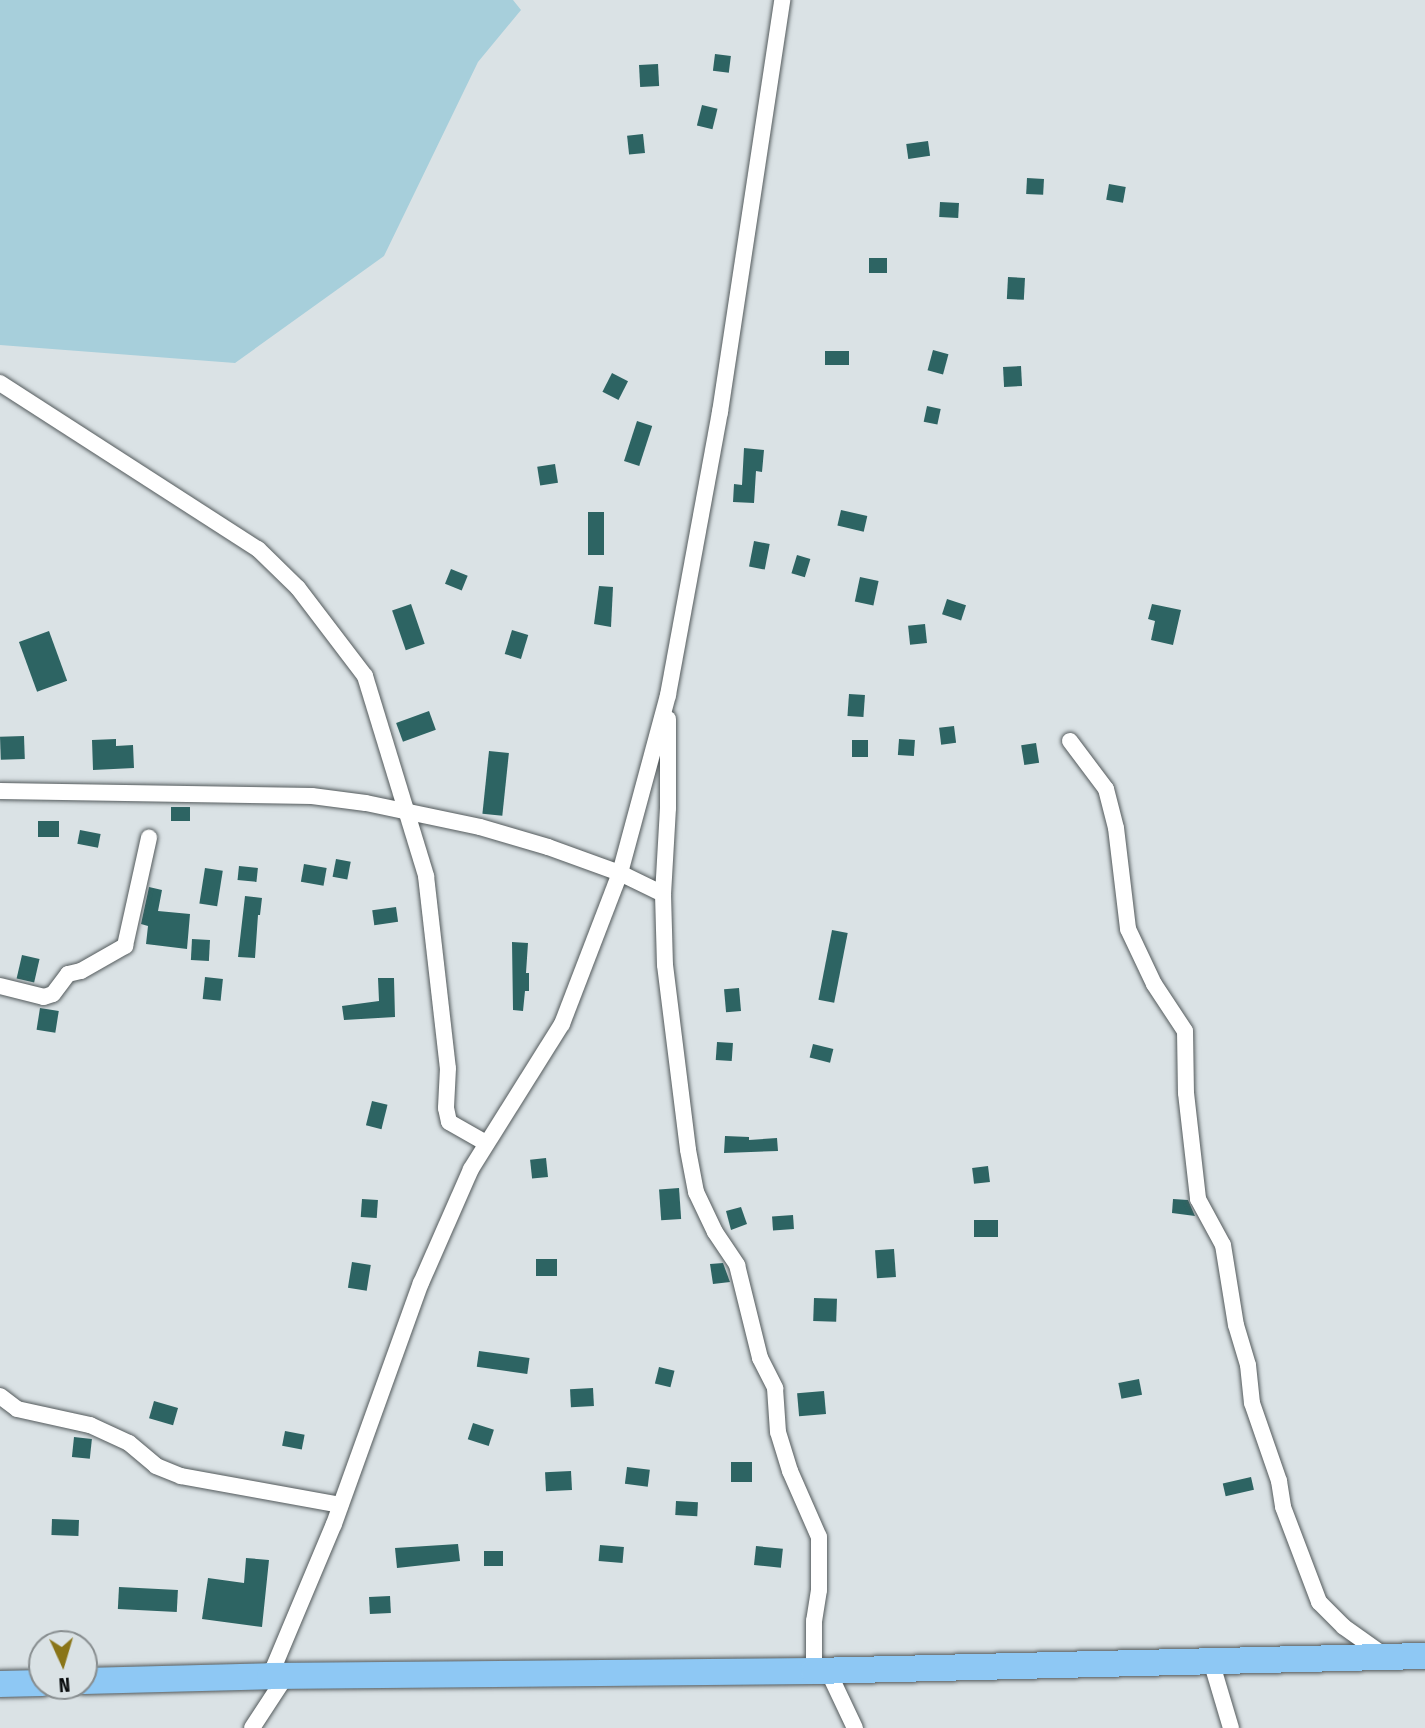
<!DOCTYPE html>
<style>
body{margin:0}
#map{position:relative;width:1425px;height:1728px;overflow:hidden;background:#dae2e5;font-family:"Fira Sans Condensed",sans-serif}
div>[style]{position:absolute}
.green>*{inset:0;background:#a7cfdb}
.building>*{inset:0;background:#2d6463;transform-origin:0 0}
.roads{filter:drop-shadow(0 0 2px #535a5c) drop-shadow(0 0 2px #535a5c)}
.minor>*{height:16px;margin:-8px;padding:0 8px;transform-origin:8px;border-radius:8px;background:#fff}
.trunk>*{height:26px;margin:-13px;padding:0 13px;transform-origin:13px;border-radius:13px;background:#8ec8f4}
span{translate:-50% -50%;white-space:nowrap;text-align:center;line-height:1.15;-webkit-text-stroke:7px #dae2e5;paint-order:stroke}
.north{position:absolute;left:28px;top:1630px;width:70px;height:70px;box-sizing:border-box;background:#dae2e5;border:2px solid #878d8f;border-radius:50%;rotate:176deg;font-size:19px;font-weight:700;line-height:28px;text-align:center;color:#0a0d0e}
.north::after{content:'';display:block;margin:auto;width:24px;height:32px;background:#8a7518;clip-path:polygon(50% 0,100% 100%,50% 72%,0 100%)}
</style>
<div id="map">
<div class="green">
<i style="clip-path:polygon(0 0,513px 0,521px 10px,478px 62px,384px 256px,235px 363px,0 345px)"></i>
</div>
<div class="building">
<i style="left:715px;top:54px;width:16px;height:17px;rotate:7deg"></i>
<i style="left:658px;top:64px;width:22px;height:19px;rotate:87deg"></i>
<i style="left:702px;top:105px;width:16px;height:21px;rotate:14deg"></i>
<i style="left:643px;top:134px;width:19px;height:16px;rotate:84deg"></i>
<i style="left:928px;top:141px;width:15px;height:22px;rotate:82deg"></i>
<i style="left:1027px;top:178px;width:17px;height:16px;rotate:3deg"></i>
<i style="left:1109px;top:184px;width:17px;height:16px;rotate:10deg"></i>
<i style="left:940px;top:202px;width:19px;height:15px;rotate:3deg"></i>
<i style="left:869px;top:258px;width:18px;height:15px"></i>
<i style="left:1008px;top:277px;width:17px;height:22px;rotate:3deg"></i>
<i style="left:933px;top:350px;width:16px;height:21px;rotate:15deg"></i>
<i style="left:825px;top:351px;width:24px;height:14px"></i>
<i style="left:1021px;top:366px;width:20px;height:18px;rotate:87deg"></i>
<i style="left:612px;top:373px;width:18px;height:21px;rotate:27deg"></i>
<i style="left:927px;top:406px;width:14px;height:16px;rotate:12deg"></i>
<i style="left:637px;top:421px;width:16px;height:42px;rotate:18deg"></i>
<i style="clip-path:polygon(744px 448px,764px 450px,762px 472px,756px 471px,754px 503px,733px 502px,734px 484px,742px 485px)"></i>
<i style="left:555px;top:464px;width:19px;height:18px;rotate:81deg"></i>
<i style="left:841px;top:510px;width:27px;height:16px;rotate:13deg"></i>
<i style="left:588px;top:512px;width:16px;height:43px"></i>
<i style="left:754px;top:541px;width:16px;height:26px;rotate:11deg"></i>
<i style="left:797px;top:555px;width:14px;height:19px;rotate:17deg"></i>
<i style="left:451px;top:569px;width:18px;height:16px;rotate:22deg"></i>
<i style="left:860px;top:577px;width:19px;height:25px;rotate:12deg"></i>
<i style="clip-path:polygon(599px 586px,613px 587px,611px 627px,594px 624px)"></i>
<i style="left:947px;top:599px;width:20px;height:16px;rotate:18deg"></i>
<i style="left:411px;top:604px;width:42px;height:20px;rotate:71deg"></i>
<i style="clip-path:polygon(1152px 604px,1181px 610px,1173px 645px,1151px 640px,1155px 621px,1148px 619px)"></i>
<i style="left:925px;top:624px;width:19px;height:17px;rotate:84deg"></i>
<i style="left:512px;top:630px;width:17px;height:25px;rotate:17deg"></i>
<i style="left:49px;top:631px;width:53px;height:32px;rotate:70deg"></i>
<i style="left:849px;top:694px;width:16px;height:22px;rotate:4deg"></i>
<i style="left:429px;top:711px;width:20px;height:35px;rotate:70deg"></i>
<i style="left:954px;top:726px;width:17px;height:15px;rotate:83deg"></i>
<i style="left:24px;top:736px;width:23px;height:24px;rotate:88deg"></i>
<i style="clip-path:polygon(116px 739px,116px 746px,133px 745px,134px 768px,93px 770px,92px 740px)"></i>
<i style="left:899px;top:739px;width:16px;height:16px;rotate:4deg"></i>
<i style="left:852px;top:740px;width:16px;height:17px"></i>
<i style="left:1036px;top:743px;width:20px;height:15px;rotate:81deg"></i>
<i style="left:489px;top:751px;width:20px;height:63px;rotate:6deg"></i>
<i style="left:190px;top:807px;width:14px;height:19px;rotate:90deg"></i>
<i style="left:59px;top:821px;width:16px;height:21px;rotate:90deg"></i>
<i style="left:80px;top:830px;width:21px;height:14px;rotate:11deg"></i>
<i style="left:336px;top:859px;width:15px;height:18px;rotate:11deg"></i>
<i style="left:304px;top:864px;width:23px;height:18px;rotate:10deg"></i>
<i style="left:239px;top:866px;width:19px;height:14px;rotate:6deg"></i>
<i style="left:205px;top:868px;width:18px;height:36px;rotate:9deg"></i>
<i style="clip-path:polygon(149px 887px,162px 890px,158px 911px,190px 914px,187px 949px,146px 944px,148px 926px,141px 924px)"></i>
<i style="clip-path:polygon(245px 896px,262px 898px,260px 915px,258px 915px,255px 958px,238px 957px)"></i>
<i style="left:396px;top:907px;width:15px;height:24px;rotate:82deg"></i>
<i style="left:832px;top:930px;width:16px;height:71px;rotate:11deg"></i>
<i style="left:192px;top:939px;width:18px;height:21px;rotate:3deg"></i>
<i style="clip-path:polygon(512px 942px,528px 943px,526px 973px,529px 973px,529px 991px,525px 991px,523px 1011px,513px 1010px)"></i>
<i style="left:22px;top:955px;width:18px;height:24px;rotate:13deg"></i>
<i style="left:205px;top:977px;width:18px;height:22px;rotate:6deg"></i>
<i style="clip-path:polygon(378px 978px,394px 978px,395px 1017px,344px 1020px,342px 1006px,379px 1001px)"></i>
<i style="left:739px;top:988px;width:23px;height:15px;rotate:85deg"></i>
<i style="left:40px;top:1008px;width:19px;height:22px;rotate:9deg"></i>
<i style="left:717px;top:1042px;width:16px;height:18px;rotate:4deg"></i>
<i style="left:813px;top:1044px;width:21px;height:14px;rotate:14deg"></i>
<i style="left:372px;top:1101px;width:16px;height:25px;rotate:14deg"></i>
<i style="clip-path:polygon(725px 1136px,749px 1137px,749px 1140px,777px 1138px,778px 1151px,724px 1153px)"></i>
<i style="left:546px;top:1158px;width:19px;height:16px;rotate:84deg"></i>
<i style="left:988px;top:1166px;width:16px;height:16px;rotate:83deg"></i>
<i style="left:679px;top:1188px;width:31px;height:20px;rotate:86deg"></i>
<i style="left:362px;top:1199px;width:16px;height:18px;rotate:4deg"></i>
<i style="clip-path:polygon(1173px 1199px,1188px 1200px,1195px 1216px,1172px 1213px)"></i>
<i style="clip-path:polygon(741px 1207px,747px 1224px,731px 1230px,726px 1211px)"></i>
<i style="left:793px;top:1215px;width:14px;height:21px;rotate:86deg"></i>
<i style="left:998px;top:1220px;width:17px;height:24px;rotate:90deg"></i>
<i style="left:894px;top:1249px;width:28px;height:19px;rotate:86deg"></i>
<i style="left:536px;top:1259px;width:21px;height:17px"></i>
<i style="left:352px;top:1262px;width:19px;height:26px;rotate:9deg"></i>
<i style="clip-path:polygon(723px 1263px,730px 1282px,713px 1284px,710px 1264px)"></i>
<i style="left:814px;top:1298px;width:23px;height:23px;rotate:2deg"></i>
<i style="left:479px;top:1351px;width:51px;height:16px;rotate:8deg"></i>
<i style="left:659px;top:1367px;width:16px;height:17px;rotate:14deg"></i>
<i style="left:1139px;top:1379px;width:16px;height:21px;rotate:79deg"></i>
<i style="left:593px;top:1388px;width:18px;height:23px;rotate:87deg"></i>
<i style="left:824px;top:1391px;width:23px;height:27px;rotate:85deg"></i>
<i style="left:154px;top:1401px;width:25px;height:18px;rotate:16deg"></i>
<i style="left:473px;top:1423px;width:22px;height:17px;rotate:18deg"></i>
<i style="left:285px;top:1431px;width:20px;height:15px;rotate:11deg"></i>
<i style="left:74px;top:1437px;width:18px;height:20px;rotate:6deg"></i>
<i style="left:731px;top:1462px;width:21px;height:20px"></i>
<i style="left:627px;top:1467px;width:23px;height:17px;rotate:7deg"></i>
<i style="left:571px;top:1471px;width:19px;height:26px;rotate:87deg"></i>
<i style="left:1251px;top:1477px;width:13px;height:29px;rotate:77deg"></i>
<i style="left:676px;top:1501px;width:22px;height:14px;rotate:3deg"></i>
<i style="left:52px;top:1519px;width:27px;height:16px;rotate:2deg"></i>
<i style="clip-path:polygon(458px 1544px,460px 1561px,397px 1568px,395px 1548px)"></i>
<i style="left:600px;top:1545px;width:24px;height:16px;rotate:5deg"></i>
<i style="left:756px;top:1546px;width:27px;height:19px;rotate:6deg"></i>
<i style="left:503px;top:1551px;width:15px;height:19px;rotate:90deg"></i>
<i style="clip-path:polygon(246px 1558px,269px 1560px,262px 1627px,202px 1619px,208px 1578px,244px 1583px)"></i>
<i style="left:119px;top:1587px;width:59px;height:22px;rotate:3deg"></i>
<i style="left:390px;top:1596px;width:17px;height:21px;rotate:87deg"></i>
</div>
<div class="roads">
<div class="minor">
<i style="left:0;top:383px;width:307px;rotate:32.8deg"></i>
<i style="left:258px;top:549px;width:56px;rotate:44.3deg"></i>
<i style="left:298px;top:588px;width:111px;rotate:52.7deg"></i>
<i style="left:365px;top:676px;width:209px;rotate:73deg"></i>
<i style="left:426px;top:876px;width:193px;rotate:83.5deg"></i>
<i style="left:448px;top:1068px;width:40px;rotate:92.9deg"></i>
<i style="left:446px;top:1108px;width:14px;rotate:78deg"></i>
<i style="left:449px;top:1122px;width:43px;rotate:29.6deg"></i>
<i style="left:668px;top:719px;width:89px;rotate:90deg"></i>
<i style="left:668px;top:808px;width:86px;rotate:93.3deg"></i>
<i style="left:663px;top:894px;width:71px;rotate:88.4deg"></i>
<i style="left:665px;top:965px;width:186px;rotate:82.9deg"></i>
<i style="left:688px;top:1150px;width:43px;rotate:79.2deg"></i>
<i style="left:696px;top:1192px;width:44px;rotate:64.6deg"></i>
<i style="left:715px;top:1232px;width:40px;rotate:56deg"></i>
<i style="left:737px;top:1265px;width:96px;rotate:76.1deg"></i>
<i style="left:760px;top:1358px;width:34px;rotate:63deg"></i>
<i style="left:775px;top:1388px;width:44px;rotate:86.1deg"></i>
<i style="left:778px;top:1432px;width:41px;rotate:72.9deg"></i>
<i style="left:790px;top:1471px;width:72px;rotate:66.3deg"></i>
<i style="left:819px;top:1537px;width:53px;rotate:90deg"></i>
<i style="left:819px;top:1590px;width:31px;rotate:99deg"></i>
<i style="left:814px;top:1621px;width:50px;rotate:90deg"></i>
<i style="left:1070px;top:741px;width:60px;rotate:53.1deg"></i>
<i style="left:1106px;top:789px;width:40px;rotate:75.6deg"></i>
<i style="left:1116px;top:828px;width:102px;rotate:83.2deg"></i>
<i style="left:1128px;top:929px;width:61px;rotate:64.7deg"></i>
<i style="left:1154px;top:984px;width:56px;rotate:56.6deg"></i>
<i style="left:1185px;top:1031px;width:62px;rotate:89.1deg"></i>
<i style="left:1186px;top:1093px;width:107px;rotate:83.5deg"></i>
<i style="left:1198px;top:1199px;width:52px;rotate:61.5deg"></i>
<i style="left:1223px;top:1245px;width:81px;rotate:80.8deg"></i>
<i style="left:1236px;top:1325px;width:42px;rotate:73.3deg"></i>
<i style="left:1248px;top:1365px;width:38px;rotate:84deg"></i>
<i style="left:1252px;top:1403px;width:83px;rotate:70.9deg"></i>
<i style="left:1279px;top:1481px;width:26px;rotate:81deg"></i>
<i style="left:1283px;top:1507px;width:102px;rotate:69.2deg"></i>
<i style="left:1319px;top:1602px;width:35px;rotate:45deg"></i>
<i style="left:1344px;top:1627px;width:50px;rotate:35.3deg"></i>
<i style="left:0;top:791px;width:312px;rotate:0.9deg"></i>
<i style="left:312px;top:796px;width:54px;rotate:7.4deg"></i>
<i style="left:366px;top:803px;width:116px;rotate:11.9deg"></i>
<i style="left:480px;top:827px;width:71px;rotate:16.4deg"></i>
<i style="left:548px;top:847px;width:77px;rotate:19.9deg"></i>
<i style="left:620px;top:873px;width:48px;rotate:26deg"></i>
<i style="left:0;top:986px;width:45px;rotate:14deg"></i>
<i style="left:44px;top:997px;width:9px;rotate:-18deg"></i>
<i style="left:53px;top:994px;width:25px;rotate:-53deg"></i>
<i style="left:68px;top:974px;width:13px;rotate:-13deg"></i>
<i style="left:81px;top:971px;width:51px;rotate:-29.6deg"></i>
<i style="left:125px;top:946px;width:111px;rotate:-77.5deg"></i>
<i style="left:0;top:1396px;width:21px;rotate:37deg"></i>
<i style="left:17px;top:1409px;width:75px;rotate:12.4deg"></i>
<i style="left:90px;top:1425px;width:43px;rotate:24.8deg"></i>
<i style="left:129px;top:1443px;width:35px;rotate:40deg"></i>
<i style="left:156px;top:1466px;width:27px;rotate:22deg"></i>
<i style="left:181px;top:1476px;width:162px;rotate:10.3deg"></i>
<i style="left:1211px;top:1661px;width:70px;rotate:73.4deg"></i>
<i style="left:828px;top:1671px;width:63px;rotate:64.7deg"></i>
<i style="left:270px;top:1676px;width:165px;rotate:-67.2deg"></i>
<i style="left:334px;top:1524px;width:256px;rotate:-70.2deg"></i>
<i style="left:421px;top:1283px;width:124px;rotate:-66.3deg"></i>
<i style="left:471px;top:1169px;width:171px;rotate:-57.9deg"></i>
<i style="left:562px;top:1024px;width:162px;rotate:-69deg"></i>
<i style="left:620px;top:873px;width:184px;rotate:-74.9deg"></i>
<i style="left:668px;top:695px;width:288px;rotate:-79.6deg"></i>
<i style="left:720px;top:412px;width:417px;rotate:-81.4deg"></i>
<i style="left:252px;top:1728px;width:62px;rotate:-56.8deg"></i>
</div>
<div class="trunk">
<i style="left:84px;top:1681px;width:186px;rotate:-1.5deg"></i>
<i style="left:270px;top:1676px;width:544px;rotate:-0.53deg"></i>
<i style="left:814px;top:1671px;width:611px;rotate:-1.41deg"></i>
<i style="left:0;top:1684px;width:42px;rotate:-1.4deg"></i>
</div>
</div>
<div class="north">N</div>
</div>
